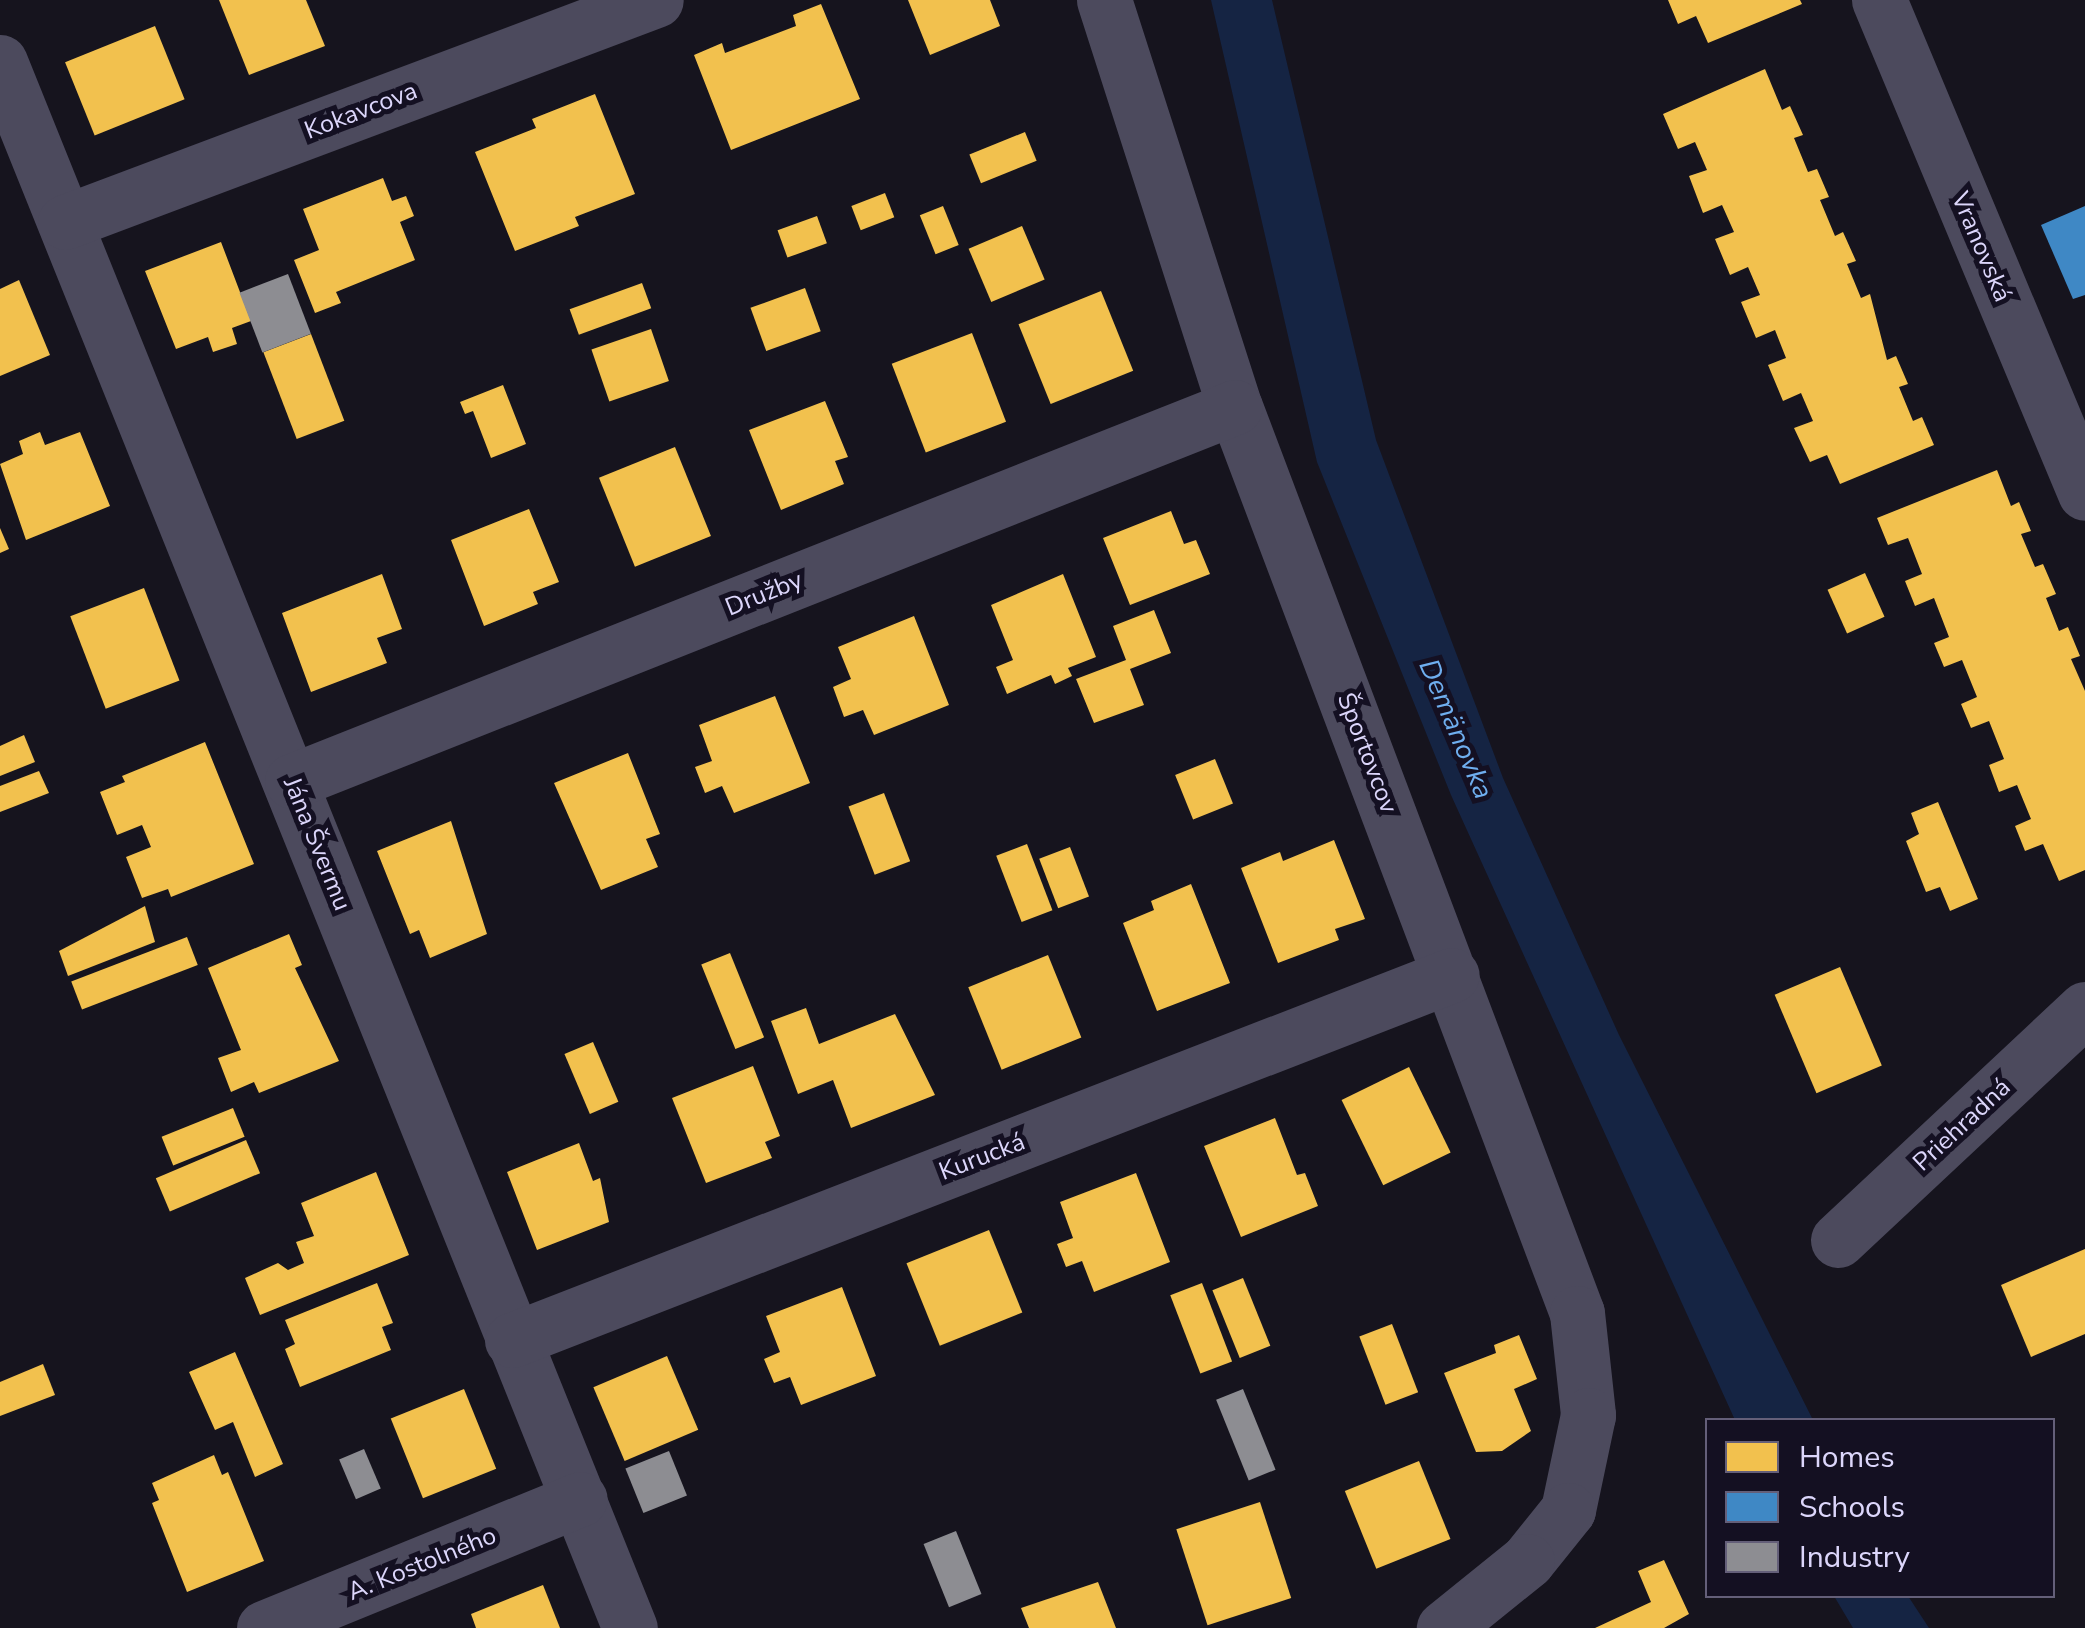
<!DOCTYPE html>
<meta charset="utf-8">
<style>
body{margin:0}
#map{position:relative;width:2085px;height:1628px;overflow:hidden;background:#16141e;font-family:"Nunito Sans",sans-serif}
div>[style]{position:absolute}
.water>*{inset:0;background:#152443}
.homes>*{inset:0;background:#f2c14e;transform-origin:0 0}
.schools>*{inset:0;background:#3f88c5}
.industry>*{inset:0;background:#8d8d92;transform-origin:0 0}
.minor>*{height:55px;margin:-27.5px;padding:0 27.5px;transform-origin:27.5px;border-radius:27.5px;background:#4c4a5d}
span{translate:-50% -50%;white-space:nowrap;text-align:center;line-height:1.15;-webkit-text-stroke:10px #141022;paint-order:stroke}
.street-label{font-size:25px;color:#dcd6fb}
.water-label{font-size:28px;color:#6faeef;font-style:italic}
.legend{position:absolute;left:1705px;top:1418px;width:350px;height:180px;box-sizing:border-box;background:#141022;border:2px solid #645f79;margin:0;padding:12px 18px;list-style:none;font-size:30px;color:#dcd6fb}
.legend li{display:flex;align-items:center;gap:20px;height:50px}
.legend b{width:50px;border:2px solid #645f79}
</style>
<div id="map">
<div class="water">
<i style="clip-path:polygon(1211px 0,1272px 0,1376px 440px,1503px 778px,1619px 1035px,1813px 1420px,1735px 1420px,1451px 795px,1317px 462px)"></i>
<i style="clip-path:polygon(1834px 1596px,1908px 1596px,1929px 1628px,1853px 1628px)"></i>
</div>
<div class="homes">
<i style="clip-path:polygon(219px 0,306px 0,325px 46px,249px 75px)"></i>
<i style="clip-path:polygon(908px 0,990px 0,1000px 26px,930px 55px)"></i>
<i style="clip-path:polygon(1668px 0,1800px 0,1802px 4px,1708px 43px,1696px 16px,1678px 24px)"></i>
<i style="clip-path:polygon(821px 4px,860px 99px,731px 150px,694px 55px,722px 43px,725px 53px,796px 26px,793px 15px)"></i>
<i style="left:155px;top:26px;width:79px;height:97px;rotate:68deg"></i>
<i style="clip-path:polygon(1765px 69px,1782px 110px,1790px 106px,1803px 135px,1794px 138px,1808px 172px,1817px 169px,1829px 197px,1820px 200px,1835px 236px,1843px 232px,1856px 261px,1847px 264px,1861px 298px,1870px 294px,1887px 360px,1896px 356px,1908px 384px,1899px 387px,1913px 421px,1922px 417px,1934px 445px,1840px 484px,1827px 455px,1810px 462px,1794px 428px,1813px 421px,1801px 393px,1783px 401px,1768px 365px,1786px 358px,1775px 330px,1756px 338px,1741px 302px,1760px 295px,1748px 267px,1730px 275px,1715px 239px,1734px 232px,1722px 205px,1703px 213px,1689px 176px,1707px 170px,1695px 142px,1678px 149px,1663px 114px)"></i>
<i style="clip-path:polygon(595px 94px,635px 194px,575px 217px,579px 226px,515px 251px,475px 152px,536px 128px,532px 119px)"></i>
<i style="left:1025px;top:132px;width:31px;height:60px;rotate:68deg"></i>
<i style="clip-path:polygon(383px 178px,392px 201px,406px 196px,414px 216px,400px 222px,415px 260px,336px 292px,341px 303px,315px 313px,294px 260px,319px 250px,303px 209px)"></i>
<i style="left:885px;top:193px;width:26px;height:36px;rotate:69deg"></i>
<i style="left:943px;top:206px;width:42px;height:25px;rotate:68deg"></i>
<i style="left:817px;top:216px;width:29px;height:42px;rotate:70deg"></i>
<i style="left:1022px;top:226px;width:58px;height:58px;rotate:67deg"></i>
<i style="clip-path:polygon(221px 242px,251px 321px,232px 328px,237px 344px,213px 352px,208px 337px,176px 349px,145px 271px)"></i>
<i style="clip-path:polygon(19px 280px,50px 355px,0 376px,0 289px)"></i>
<i style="left:642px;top:283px;width:27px;height:77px;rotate:70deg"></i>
<i style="left:805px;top:288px;width:46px;height:58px;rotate:70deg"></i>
<i style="left:1101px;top:291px;width:86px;height:89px;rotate:68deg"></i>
<i style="left:651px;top:329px;width:55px;height:63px;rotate:71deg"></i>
<i style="left:972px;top:333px;width:95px;height:86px;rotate:69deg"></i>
<i style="left:311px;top:334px;width:93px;height:51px;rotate:69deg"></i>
<i style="clip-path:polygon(503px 385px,526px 444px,491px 458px,473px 411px,465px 414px,460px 402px)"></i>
<i style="clip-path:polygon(825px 401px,848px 457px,835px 461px,844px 484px,781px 510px,749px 430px)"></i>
<i style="clip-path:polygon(40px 432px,45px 445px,80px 432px,110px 506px,26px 540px,0 464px,23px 454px,19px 441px)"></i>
<i style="left:675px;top:447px;width:96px;height:82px;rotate:68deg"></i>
<i style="clip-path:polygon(1997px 470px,2011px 506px,2019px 502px,2031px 531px,2021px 534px,2035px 567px,2043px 564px,2056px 594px,2046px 598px,2059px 631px,2068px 627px,2080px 656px,2071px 659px,2085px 691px,2085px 870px,2059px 881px,2043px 844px,2025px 851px,2015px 826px,2031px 819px,2017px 785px,1999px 792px,1989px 765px,2004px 759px,1989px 721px,1971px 728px,1961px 704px,1977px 697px,1962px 660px,1944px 667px,1934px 643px,1949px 637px,1934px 598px,1915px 606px,1905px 581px,1922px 574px,1908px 538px,1888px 545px,1877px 518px)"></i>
<i style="clip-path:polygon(529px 509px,559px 582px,533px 592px,538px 604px,484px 626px,451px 540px)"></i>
<i style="clip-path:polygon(1171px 511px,1184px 544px,1196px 540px,1210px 574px,1130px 605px,1103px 538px)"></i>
<i style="clip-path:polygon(0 528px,9px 549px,0 553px)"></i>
<i style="left:1865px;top:573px;width:48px;height:41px;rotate:66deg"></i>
<i style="clip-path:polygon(382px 574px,402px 629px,377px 638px,387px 663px,311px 692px,282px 613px)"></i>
<i style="clip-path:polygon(1063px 574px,1096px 657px,1068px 668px,1072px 676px,1055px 684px,1051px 675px,1007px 694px,996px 667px,1013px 660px,991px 605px)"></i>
<i style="left:144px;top:588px;width:99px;height:79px;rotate:69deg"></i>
<i style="clip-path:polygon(1154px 610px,1171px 653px,1130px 669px,1144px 705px,1094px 723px,1076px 679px,1126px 660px,1113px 626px)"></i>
<i style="clip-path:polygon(914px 616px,949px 705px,874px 735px,863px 710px,844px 717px,833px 687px,851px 679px,838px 647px)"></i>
<i style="clip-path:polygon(775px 696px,810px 783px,734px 813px,722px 786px,705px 793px,695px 767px,712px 761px,699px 725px)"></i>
<i style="clip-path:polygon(24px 735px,35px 762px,0 776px,0 746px)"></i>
<i style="clip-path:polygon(205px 742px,254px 864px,171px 897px,168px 889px,142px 898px,126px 857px,151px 847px,142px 825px,117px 835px,100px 792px,125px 782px,122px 776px)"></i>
<i style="clip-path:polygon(628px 753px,660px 834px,646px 839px,658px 867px,601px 890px,554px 783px)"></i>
<i style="left:1215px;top:759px;width:48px;height:43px;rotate:68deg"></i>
<i style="clip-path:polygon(39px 771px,49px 793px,0 812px,0 786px)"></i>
<i style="left:884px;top:793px;width:73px;height:38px;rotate:69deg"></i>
<i style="clip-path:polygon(1938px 802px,1978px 899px,1950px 911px,1940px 887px,1926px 892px,1906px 841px,1919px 834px,1911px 813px)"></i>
<i style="clip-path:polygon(451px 821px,487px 934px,430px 958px,419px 930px,410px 934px,377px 851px)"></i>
<i style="clip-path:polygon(1334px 840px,1365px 919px,1335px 929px,1339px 940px,1278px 963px,1241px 868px,1280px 852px,1283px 861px)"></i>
<i style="left:1027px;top:844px;width:71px;height:33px;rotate:69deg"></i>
<i style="left:1070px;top:847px;width:53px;height:33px;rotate:69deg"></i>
<i style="clip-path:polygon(1191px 884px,1230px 983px,1157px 1011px,1123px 923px,1154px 910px,1151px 901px)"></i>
<i style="clip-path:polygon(145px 906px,155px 942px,68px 976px,59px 951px)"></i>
<i style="clip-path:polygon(289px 934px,302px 965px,295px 968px,339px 1061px,259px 1093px,254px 1082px,231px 1092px,218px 1058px,241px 1050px,208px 968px)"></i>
<i style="left:187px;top:937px;width:30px;height:124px;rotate:69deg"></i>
<i style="left:730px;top:953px;width:91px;height:31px;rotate:68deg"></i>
<i style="left:1048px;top:955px;width:89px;height:86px;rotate:68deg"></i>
<i style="left:1840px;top:967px;width:107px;height:71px;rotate:67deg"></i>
<i style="clip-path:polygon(806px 1008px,819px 1044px,895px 1014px,935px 1095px,851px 1128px,833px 1080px,798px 1094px,771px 1021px)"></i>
<i style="left:593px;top:1042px;width:65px;height:31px;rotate:67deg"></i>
<i style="clip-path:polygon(753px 1066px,780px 1136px,765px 1142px,772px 1158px,706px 1183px,672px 1098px)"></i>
<i style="left:1409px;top:1067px;width:95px;height:75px;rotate:64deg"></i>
<i style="left:233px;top:1108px;width:31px;height:77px;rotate:68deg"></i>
<i style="clip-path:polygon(1275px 1118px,1297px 1175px,1305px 1173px,1318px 1206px,1241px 1237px,1204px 1146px)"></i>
<i style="left:246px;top:1140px;width:36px;height:98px;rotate:67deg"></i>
<i style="clip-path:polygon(579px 1143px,593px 1181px,600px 1178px,609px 1222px,537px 1250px,507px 1172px)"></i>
<i style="clip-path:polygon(376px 1172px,409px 1255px,260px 1315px,245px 1278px,278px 1263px,288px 1270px,304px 1263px,296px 1242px,314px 1236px,301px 1203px)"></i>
<i style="clip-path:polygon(1136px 1173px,1170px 1262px,1094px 1292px,1082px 1261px,1066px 1267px,1057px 1244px,1073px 1238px,1060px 1202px)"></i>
<i style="left:989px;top:1230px;width:89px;height:89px;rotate:68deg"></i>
<i style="clip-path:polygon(2085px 1249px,2085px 1334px,2031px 1357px,2001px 1285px)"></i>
<i style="left:1243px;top:1278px;width:73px;height:33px;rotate:68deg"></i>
<i style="clip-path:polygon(377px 1283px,393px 1323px,382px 1327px,391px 1350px,300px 1387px,285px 1349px,295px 1344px,285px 1320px)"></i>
<i style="left:1202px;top:1283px;width:84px;height:34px;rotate:69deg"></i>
<i style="clip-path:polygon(842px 1287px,876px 1376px,801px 1405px,790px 1377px,774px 1383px,764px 1359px,780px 1352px,766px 1316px)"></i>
<i style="left:1392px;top:1324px;width:73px;height:35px;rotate:69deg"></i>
<i style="clip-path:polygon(1519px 1335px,1537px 1379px,1514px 1389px,1531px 1431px,1502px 1451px,1476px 1452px,1444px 1373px,1496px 1353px,1494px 1345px)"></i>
<i style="clip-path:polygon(235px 1352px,283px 1464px,255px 1477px,233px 1422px,215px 1430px,189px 1372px)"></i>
<i style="left:667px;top:1356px;width:80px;height:80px;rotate:67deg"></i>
<i style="clip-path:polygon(43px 1364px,55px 1395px,0 1416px,0 1382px)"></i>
<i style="left:464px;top:1389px;width:86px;height:79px;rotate:68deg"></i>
<i style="clip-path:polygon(214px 1455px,222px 1475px,228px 1472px,264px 1561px,187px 1592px,152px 1503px,159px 1500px,152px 1483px)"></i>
<i style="left:1419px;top:1461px;width:84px;height:80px;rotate:68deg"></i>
<i style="left:1260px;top:1502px;width:101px;height:88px;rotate:72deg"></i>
<i style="clip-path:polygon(1664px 1560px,1689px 1614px,1664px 1628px,1595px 1628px,1651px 1602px,1638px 1571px)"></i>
<i style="clip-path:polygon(1098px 1582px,1116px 1628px,1029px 1628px,1021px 1608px)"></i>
<i style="clip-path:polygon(543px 1585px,560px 1628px,476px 1628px,471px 1614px)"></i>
</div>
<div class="schools">
<i style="clip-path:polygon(2085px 206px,2085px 295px,2073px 299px,2041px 225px)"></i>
</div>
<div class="industry">
<i style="left:288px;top:274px;width:64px;height:52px;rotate:69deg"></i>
<i style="left:1243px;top:1389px;width:87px;height:29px;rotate:68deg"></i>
<i style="left:364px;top:1449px;width:43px;height:27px;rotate:67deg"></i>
<i style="left:669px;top:1451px;width:48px;height:47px;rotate:68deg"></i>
<i style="left:956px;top:1531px;width:68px;height:35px;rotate:68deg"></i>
</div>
<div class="minor">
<i style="left:1104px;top:0;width:428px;rotate:72.2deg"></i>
<i style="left:1235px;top:407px;width:968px;rotate:69.32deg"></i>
<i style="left:1577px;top:1313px;width:103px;rotate:83.8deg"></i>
<i style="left:1588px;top:1415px;width:97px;rotate:101.9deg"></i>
<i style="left:1568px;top:1510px;width:65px;rotate:128.8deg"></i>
<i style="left:1527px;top:1561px;width:107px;rotate:141.1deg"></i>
<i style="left:1879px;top:0;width:534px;rotate:67.32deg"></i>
<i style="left:0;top:62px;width:1688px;rotate:68.09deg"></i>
<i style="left:65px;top:222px;width:631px;rotate:-20.59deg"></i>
<i style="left:292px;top:781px;width:1014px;rotate:-21.63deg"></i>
<i style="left:1838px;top:1240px;width:338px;rotate:-43.1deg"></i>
<i style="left:512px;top:1340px;width:1008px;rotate:-21.22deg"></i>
<i style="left:264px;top:1628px;width:341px;rotate:-22.2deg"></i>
</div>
<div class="street-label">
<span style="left:361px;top:111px;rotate:-21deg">Kokavcova</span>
<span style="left:1981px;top:247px;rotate:67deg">Vranovská</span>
<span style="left:764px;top:594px;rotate:-22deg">Družby</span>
<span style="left:1367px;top:753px;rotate:69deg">Športovcov</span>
<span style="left:317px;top:844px;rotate:68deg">Jána Švermu</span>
<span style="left:1962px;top:1125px;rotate:-43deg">Priehradná</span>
<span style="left:982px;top:1157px;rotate:-21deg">Kurucká</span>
<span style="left:422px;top:1564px;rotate:-22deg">A. Kostolného</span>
</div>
<div class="water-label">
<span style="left:1456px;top:729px;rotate:67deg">Demänovka</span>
</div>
<ul class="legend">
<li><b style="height:28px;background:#f2c14e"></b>Homes</li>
<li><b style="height:28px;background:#3f88c5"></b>Schools</li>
<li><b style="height:28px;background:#8d8d92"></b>Industry</li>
</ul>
</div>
